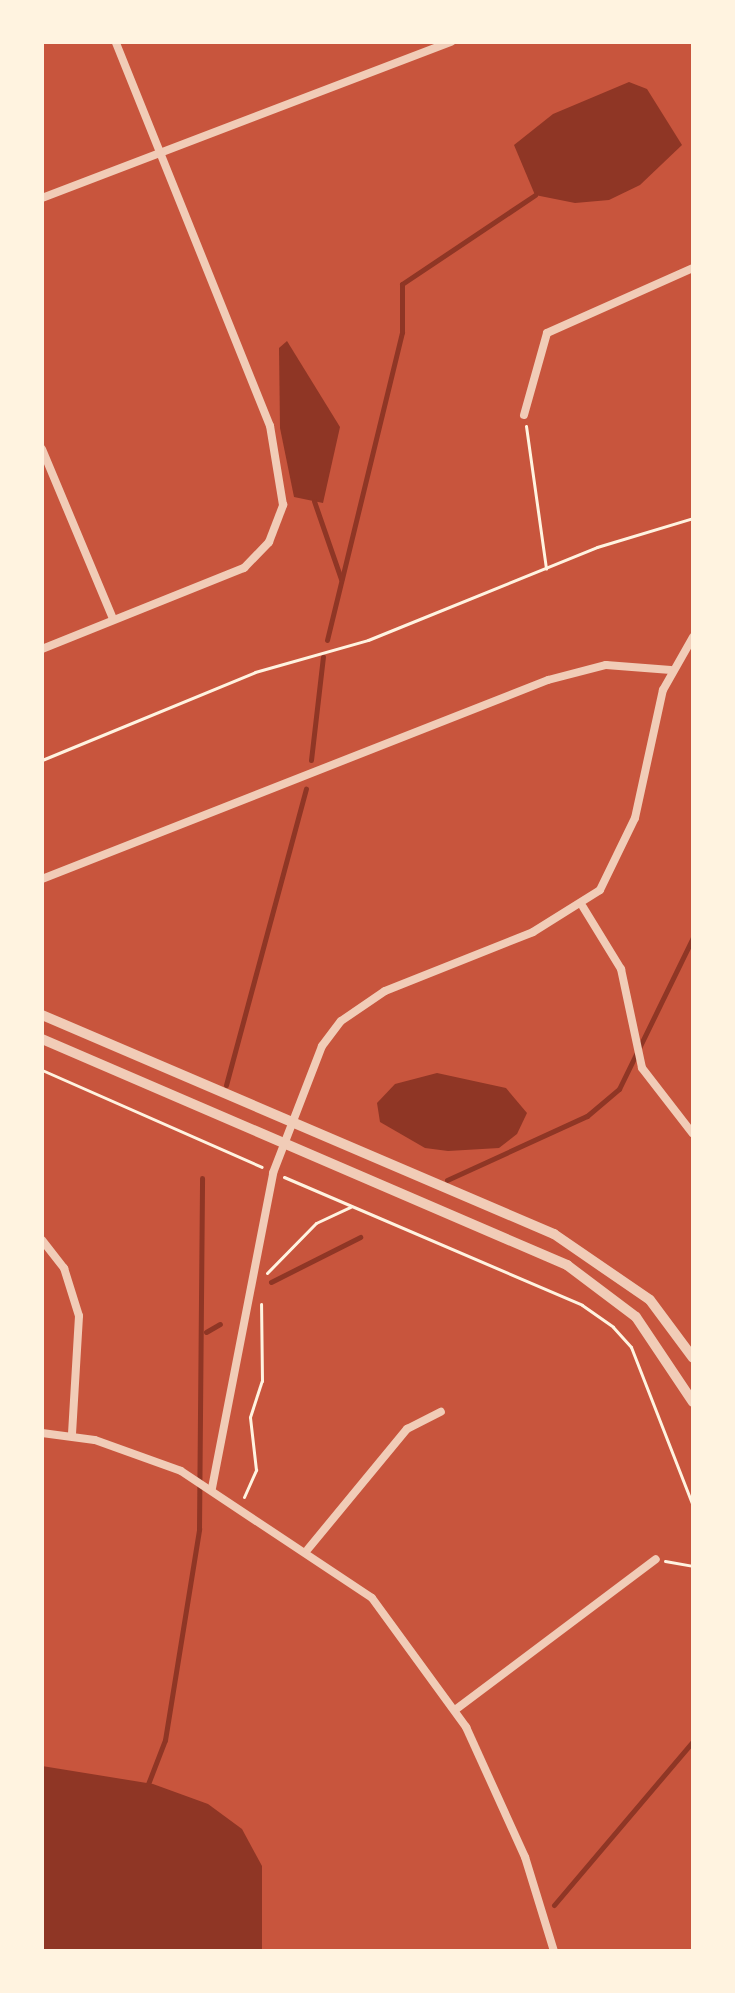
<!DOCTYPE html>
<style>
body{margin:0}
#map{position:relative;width:735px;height:1993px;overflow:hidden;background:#c8553d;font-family:Manrope,sans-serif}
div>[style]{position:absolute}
.water>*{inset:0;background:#8f3625}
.stream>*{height:5px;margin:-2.5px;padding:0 2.5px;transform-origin:2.5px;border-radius:2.5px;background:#8f3625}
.path>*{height:3px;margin:-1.5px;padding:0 1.5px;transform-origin:1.5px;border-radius:1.5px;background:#fff3e0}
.minor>*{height:8px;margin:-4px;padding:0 4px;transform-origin:4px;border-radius:4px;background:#f1ccb7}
.tertiary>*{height:10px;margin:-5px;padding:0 5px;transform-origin:5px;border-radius:5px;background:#f1ccb7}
span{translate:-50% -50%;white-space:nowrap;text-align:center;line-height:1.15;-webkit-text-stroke:6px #fff3e0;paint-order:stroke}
.frame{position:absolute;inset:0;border:44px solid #fff3e0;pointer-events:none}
</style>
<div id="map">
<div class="water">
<i style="clip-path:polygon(629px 82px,647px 89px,682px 145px,640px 185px,609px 200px,575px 203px,535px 195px,514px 145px,553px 114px)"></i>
<i style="clip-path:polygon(287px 341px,340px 427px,323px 503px,294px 497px,280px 428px,279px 348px)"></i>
<i style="clip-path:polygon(437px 1073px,506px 1088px,527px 1113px,517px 1134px,499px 1148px,448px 1151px,425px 1148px,380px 1122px,377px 1103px,395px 1084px)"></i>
<i style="clip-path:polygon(42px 1766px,153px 1784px,208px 1804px,242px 1829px,262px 1866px,262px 1951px,42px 1951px)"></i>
</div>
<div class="stream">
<i style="left:314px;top:501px;width:83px;rotate:70.9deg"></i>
<i style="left:327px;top:640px;width:317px;rotate:-76.3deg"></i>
<i style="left:402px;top:332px;width:48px;rotate:-90deg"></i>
<i style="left:402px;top:284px;width:160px;rotate:-33.8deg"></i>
<i style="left:311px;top:760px;width:104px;rotate:-83.4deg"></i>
<i style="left:226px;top:1085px;width:307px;rotate:-74.9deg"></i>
<i style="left:447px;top:1180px;width:154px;rotate:-24.6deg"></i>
<i style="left:587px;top:1116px;width:42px;rotate:-40.2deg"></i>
<i style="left:619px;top:1089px;width:169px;rotate:-64deg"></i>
<i style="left:271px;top:1282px;width:100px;rotate:-26.8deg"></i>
<i style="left:206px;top:1332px;width:16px;rotate:-30deg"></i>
<i style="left:148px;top:1784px;width:47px;rotate:-68.9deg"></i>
<i style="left:165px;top:1740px;width:214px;rotate:-80.8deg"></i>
<i style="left:199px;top:1529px;width:351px;rotate:-89.5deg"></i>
<i style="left:554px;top:1905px;width:215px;rotate:-49.7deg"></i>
</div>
<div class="path">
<i style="left:526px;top:426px;width:144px;rotate:82deg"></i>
<i style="left:42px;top:760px;width:230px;rotate:-22.4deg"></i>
<i style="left:255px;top:672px;width:117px;rotate:-15.8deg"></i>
<i style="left:368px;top:640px;width:247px;rotate:-22.1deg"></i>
<i style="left:597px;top:547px;width:100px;rotate:-16.8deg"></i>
<i style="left:42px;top:1070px;width:240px;rotate:23.8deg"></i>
<i style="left:284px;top:1177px;width:324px;rotate:23.2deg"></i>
<i style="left:582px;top:1305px;width:38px;rotate:35deg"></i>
<i style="left:613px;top:1327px;width:27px;rotate:48deg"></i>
<i style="left:631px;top:1347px;width:171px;rotate:68.7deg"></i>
<i style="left:267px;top:1273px;width:70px;rotate:-45.6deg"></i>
<i style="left:316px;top:1223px;width:38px;rotate:-25deg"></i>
<i style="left:244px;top:1497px;width:30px;rotate:-66deg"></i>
<i style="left:256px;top:1470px;width:53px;rotate:-96.5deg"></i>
<i style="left:250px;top:1417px;width:38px;rotate:-72deg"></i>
<i style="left:262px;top:1381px;width:77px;rotate:-90.7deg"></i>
<i style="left:665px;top:1561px;width:28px;rotate:10deg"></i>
</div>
<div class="minor">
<i style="left:42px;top:198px;width:438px;rotate:-20.9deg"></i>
<i style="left:524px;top:415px;width:85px;rotate:-74.3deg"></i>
<i style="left:547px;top:333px;width:160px;rotate:-24deg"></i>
<i style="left:42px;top:449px;width:184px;rotate:67.3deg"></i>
<i style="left:42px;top:649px;width:218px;rotate:-21.9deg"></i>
<i style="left:244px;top:568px;width:36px;rotate:-46deg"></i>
<i style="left:269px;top:542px;width:40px;rotate:-69deg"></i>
<i style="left:283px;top:505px;width:80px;rotate:-99.3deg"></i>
<i style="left:270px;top:426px;width:414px;rotate:-111.9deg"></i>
<i style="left:42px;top:879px;width:544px;rotate:-21.47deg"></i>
<i style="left:548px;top:680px;width:60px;rotate:-14.5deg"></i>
<i style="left:606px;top:665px;width:65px;rotate:4.4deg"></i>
<i style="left:583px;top:907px;width:73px;rotate:58.5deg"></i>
<i style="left:621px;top:969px;width:101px;rotate:78deg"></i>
<i style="left:642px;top:1068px;width:83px;rotate:52.3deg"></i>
<i style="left:42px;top:1240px;width:36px;rotate:52deg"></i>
<i style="left:64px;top:1268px;width:50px;rotate:72.6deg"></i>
<i style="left:79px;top:1316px;width:118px;rotate:93.4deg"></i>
<i style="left:42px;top:1433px;width:53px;rotate:7.5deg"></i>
<i style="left:95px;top:1440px;width:91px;rotate:19.8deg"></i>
<i style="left:181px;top:1471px;width:229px;rotate:33.6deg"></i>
<i style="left:372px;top:1598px;width:160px;rotate:53.9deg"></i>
<i style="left:466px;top:1727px;width:143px;rotate:65.6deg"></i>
<i style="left:525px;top:1857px;width:98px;rotate:72.9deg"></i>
<i style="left:212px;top:1488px;width:321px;rotate:-79deg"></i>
<i style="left:273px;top:1173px;width:136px;rotate:-68.9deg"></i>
<i style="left:322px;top:1046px;width:31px;rotate:-53deg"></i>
<i style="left:341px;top:1021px;width:53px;rotate:-34.3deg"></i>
<i style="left:385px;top:991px;width:159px;rotate:-21.7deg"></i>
<i style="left:533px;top:932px;width:79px;rotate:-32.1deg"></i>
<i style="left:600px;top:890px;width:80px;rotate:-64.1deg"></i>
<i style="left:635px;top:818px;width:131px;rotate:-77.7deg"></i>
<i style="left:663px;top:690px;width:61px;rotate:-60.5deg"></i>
<i style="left:308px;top:1549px;width:156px;rotate:-50.5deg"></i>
<i style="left:407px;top:1429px;width:38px;rotate:-27deg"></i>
<i style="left:455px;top:1710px;width:251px;rotate:-36.9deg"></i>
</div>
<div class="tertiary">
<i style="left:42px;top:1015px;width:557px;rotate:23.16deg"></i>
<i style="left:554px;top:1234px;width:116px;rotate:34.5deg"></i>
<i style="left:650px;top:1300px;width:72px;rotate:53.4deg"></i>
<i style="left:42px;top:1039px;width:572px;rotate:23.29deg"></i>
<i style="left:567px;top:1265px;width:86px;rotate:37deg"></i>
<i style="left:636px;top:1317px;width:102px;rotate:56.2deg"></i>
</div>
<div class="frame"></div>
</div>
